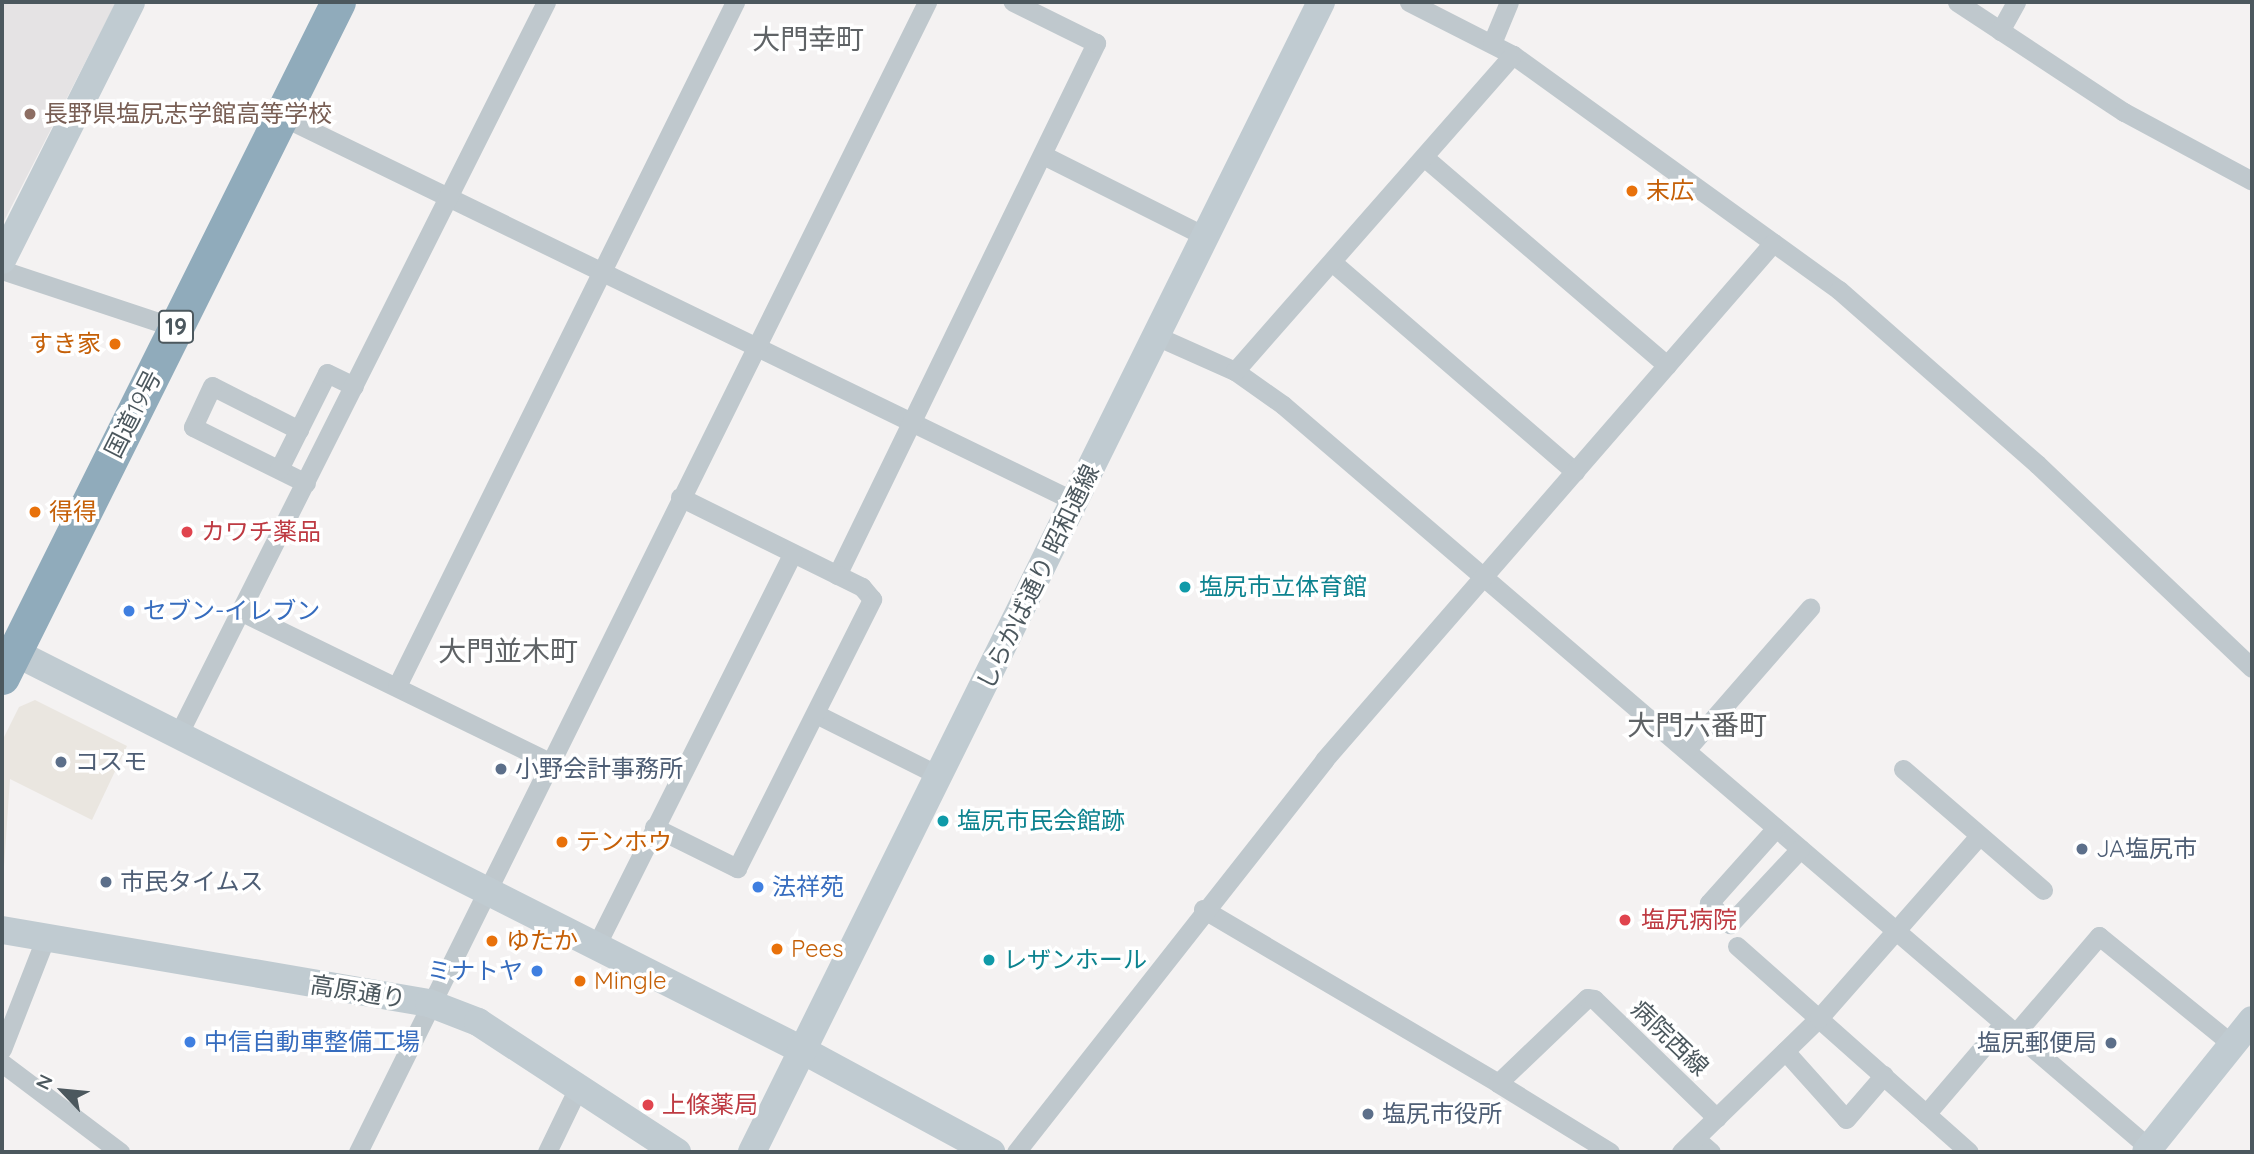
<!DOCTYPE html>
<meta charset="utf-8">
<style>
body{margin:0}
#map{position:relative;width:2254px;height:1154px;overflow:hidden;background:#f4f2f2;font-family:Quicksand,"Noto Sans JP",sans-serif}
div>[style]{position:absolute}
.commercial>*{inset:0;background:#eae6e0}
.education>*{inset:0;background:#e5e3e4}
.street>*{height:19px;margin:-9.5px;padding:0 9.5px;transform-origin:9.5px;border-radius:9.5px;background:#bfc8cd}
.secondary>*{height:28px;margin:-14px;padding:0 14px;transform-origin:14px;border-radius:14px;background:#c0cbd1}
.highway>*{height:35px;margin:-17.5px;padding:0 17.5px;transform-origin:17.5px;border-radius:17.5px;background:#90abbb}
.dots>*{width:19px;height:19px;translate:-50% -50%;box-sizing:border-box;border:4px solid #fff;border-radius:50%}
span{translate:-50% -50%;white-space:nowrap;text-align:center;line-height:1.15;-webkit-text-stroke:7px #fff;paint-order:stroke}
.shield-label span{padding:2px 5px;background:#fff;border:2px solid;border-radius:5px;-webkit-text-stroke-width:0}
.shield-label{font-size:23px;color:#4c585e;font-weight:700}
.education-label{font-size:24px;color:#785e54}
.left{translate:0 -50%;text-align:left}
.food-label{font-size:24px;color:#c56008}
.right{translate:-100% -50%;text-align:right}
.street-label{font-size:24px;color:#4c585e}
.health-label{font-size:24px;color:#be3a42}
.culture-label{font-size:24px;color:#0d838f}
.shop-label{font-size:24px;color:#366cbe}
.service-label{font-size:24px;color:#4e5e75}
.quarter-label{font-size:28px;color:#5f6366}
.frame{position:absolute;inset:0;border:4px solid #4c585e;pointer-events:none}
.north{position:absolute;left:28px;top:1056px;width:70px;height:70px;-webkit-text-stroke:5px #fff;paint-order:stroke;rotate:296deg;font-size:19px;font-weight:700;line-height:28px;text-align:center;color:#4c585e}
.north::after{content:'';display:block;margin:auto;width:24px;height:32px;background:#4c585e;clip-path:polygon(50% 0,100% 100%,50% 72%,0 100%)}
</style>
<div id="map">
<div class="commercial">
<i style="clip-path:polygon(35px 700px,127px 746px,92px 820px,10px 779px,2px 896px,2px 741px,19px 707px)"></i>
</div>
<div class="education">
<i style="clip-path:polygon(2px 2px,116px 2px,2px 225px)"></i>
</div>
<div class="street">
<i style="left:1409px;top:2px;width:117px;rotate:27deg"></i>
<i style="left:1513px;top:55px;width:402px;rotate:35.8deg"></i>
<i style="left:1839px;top:290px;width:264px;rotate:41.3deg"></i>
<i style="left:2037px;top:464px;width:296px;rotate:43.5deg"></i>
<i style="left:1957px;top:2px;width:200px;rotate:33.4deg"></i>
<i style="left:2124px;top:112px;width:145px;rotate:28.3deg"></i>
<i style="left:2000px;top:31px;width:33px;rotate:-61deg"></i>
<i style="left:1492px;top:43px;width:44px;rotate:-67.5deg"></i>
<i style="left:279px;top:115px;width:886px;rotate:25.9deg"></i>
<i style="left:1043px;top:155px;width:179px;rotate:26.6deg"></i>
<i style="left:1424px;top:157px;width:320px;rotate:40.6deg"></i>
<i style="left:1332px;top:262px;width:321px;rotate:40.8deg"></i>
<i style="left:2px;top:270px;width:183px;rotate:18.4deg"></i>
<i style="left:1154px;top:335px;width:89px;rotate:24deg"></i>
<i style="left:1235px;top:371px;width:59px;rotate:35.3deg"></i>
<i style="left:1283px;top:405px;width:1147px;rotate:40.62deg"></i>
<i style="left:1235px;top:371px;width:421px;rotate:-48.7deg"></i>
<i style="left:299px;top:430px;width:97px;rotate:-153.2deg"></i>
<i style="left:212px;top:386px;width:45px;rotate:114.9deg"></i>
<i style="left:193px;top:427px;width:126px;rotate:26.4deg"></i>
<i style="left:279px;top:469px;width:107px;rotate:-63.4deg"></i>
<i style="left:327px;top:373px;width:30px;rotate:26deg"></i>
<i style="left:837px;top:575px;width:592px;rotate:-64.04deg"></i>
<i style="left:1096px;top:43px;width:93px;rotate:-153.7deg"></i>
<i style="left:242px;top:612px;width:342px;rotate:26deg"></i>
<i style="left:397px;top:686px;width:763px;rotate:-63.7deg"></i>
<i style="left:816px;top:714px;width:139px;rotate:26.6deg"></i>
<i style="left:178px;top:735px;width:820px;rotate:-63.34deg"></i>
<i style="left:1686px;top:750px;width:189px;rotate:-48.9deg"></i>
<i style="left:1903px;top:769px;width:185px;rotate:40.8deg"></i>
<i style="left:654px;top:827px;width:93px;rotate:26.3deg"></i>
<i style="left:737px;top:868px;width:301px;rotate:-63.3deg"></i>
<i style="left:872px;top:599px;width:16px;rotate:-130deg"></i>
<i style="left:862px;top:587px;width:203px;rotate:-153.7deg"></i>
<i style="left:1776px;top:828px;width:101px;rotate:131.8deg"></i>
<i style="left:1709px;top:903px;width:30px;rotate:45deg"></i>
<i style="left:1730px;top:924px;width:103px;rotate:-47deg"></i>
<i style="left:1203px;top:909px;width:342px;rotate:30.5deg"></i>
<i style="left:596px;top:946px;width:438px;rotate:-63.4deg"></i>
<i style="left:1737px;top:946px;width:310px;rotate:41.6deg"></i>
<i style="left:2015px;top:1034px;width:129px;rotate:-49.4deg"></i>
<i style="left:2099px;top:936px;width:173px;rotate:39.1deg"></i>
<i style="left:2px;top:1049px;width:120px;rotate:-68.6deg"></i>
<i style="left:1785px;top:1051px;width:91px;rotate:48.1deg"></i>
<i style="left:1846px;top:1119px;width:58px;rotate:-49.2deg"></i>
<i style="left:2px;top:1063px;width:148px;rotate:37deg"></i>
<i style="left:1926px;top:1114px;width:118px;rotate:-49.5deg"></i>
<i style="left:1696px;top:1139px;width:20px;rotate:41deg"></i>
<i style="left:358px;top:1152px;width:1283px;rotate:-63.67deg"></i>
<i style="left:547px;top:1152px;width:71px;rotate:-64.2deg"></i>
<i style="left:1016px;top:1152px;width:499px;rotate:-51.8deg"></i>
<i style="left:1324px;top:760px;width:685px;rotate:-49.03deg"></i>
<i style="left:1610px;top:1152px;width:132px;rotate:-148.4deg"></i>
<i style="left:1498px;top:1083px;width:123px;rotate:-43.7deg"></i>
<i style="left:1587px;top:998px;width:7px;rotate:8deg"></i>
<i style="left:1594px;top:999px;width:171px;rotate:44.1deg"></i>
<i style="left:1681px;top:1152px;width:192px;rotate:-44.2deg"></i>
<i style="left:1819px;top:1018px;width:242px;rotate:-48.7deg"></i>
</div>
<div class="secondary">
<i style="left:2px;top:260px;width:288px;rotate:-63.4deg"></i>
<i style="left:14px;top:652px;width:885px;rotate:26.8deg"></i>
<i style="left:804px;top:1051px;width:213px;rotate:28.4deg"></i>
<i style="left:2px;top:930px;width:433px;rotate:9.7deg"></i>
<i style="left:429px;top:1003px;width:53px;rotate:21.2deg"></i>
<i style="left:478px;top:1022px;width:238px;rotate:33.2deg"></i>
<i style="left:752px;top:1152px;width:1283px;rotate:-63.67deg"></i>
<i style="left:2146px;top:1152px;width:169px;rotate:-51.2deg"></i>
</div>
<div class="highway">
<i style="left:2px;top:677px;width:754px;rotate:-63.54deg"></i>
</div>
<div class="dots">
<i style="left:30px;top:114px;background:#8d6e63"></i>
<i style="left:1632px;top:191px;background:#e8710a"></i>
<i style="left:115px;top:344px;background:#e8710a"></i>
<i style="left:35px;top:512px;background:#e8710a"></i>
<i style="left:187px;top:532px;background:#e0444e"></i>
<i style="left:1185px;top:587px;background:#0f9aa8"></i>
<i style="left:129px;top:611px;background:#3f7fe0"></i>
<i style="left:61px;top:762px;background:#5c6f8a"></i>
<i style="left:501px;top:769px;background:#5c6f8a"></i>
<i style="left:943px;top:821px;background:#0f9aa8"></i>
<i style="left:562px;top:842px;background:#e8710a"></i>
<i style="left:2082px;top:849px;background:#5c6f8a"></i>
<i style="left:106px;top:882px;background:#5c6f8a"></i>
<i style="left:758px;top:887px;background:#3f7fe0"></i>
<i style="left:1625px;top:920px;background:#e0444e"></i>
<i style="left:492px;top:941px;background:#e8710a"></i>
<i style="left:777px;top:949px;background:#e8710a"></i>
<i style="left:989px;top:960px;background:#0f9aa8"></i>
<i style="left:537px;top:971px;background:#3f7fe0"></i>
<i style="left:580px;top:981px;background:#e8710a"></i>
<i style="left:190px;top:1042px;background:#3f7fe0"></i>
<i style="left:2111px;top:1043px;background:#5c6f8a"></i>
<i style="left:648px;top:1105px;background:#e0444e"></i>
<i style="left:1368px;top:1114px;background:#5c6f8a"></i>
</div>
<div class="shield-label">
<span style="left:176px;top:327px">19</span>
</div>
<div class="education-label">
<span class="left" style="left:44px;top:114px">長野県塩尻志学館高等学校</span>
</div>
<div class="food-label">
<span class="left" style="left:1646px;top:191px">末広</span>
<span class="right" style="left:101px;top:344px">すき家</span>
<span class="left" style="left:49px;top:512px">得得</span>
<span class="left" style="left:576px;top:842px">テンホウ</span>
<span class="left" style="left:506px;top:941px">ゆたか</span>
<span class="left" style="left:791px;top:949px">Pees</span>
<span class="left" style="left:594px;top:981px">Mingle</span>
</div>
<div class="street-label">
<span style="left:133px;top:414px;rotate:-63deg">国道19号</span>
<span style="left:1038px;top:577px;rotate:-64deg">しらかば通り 昭和通線</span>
<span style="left:358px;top:992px;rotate:9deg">高原通り</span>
<span style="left:1670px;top:1038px;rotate:44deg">病院西線</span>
</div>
<div class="health-label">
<span class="left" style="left:201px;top:532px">カワチ薬品</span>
<span class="left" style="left:1641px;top:920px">塩尻病院</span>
<span class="left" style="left:662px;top:1105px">上條薬局</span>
</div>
<div class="culture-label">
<span class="left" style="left:1199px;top:587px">塩尻市立体育館</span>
<span class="left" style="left:957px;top:821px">塩尻市民会館跡</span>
<span class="left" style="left:1003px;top:960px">レザンホール</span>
</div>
<div class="shop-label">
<span class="left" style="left:143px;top:611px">セブン-イレブン</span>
<span class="left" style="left:772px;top:887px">法祥苑</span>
<span class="right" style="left:523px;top:971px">ミナトヤ</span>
<span class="left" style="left:204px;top:1042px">中信自動車整備工場</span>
</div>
<div class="service-label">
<span class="left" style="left:75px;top:762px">コスモ</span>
<span class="left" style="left:515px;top:769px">小野会計事務所</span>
<span class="left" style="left:2096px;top:849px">JA塩尻市</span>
<span class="left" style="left:120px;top:882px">市民タイムス</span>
<span class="right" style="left:2097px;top:1043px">塩尻郵便局</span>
<span class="left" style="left:1382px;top:1114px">塩尻市役所</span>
</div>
<div class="quarter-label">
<span style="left:808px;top:39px">大門幸町</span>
<span style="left:508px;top:651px">大門並木町</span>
<span style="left:1697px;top:725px">大門六番町</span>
</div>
<div class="frame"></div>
<div class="north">N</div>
</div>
